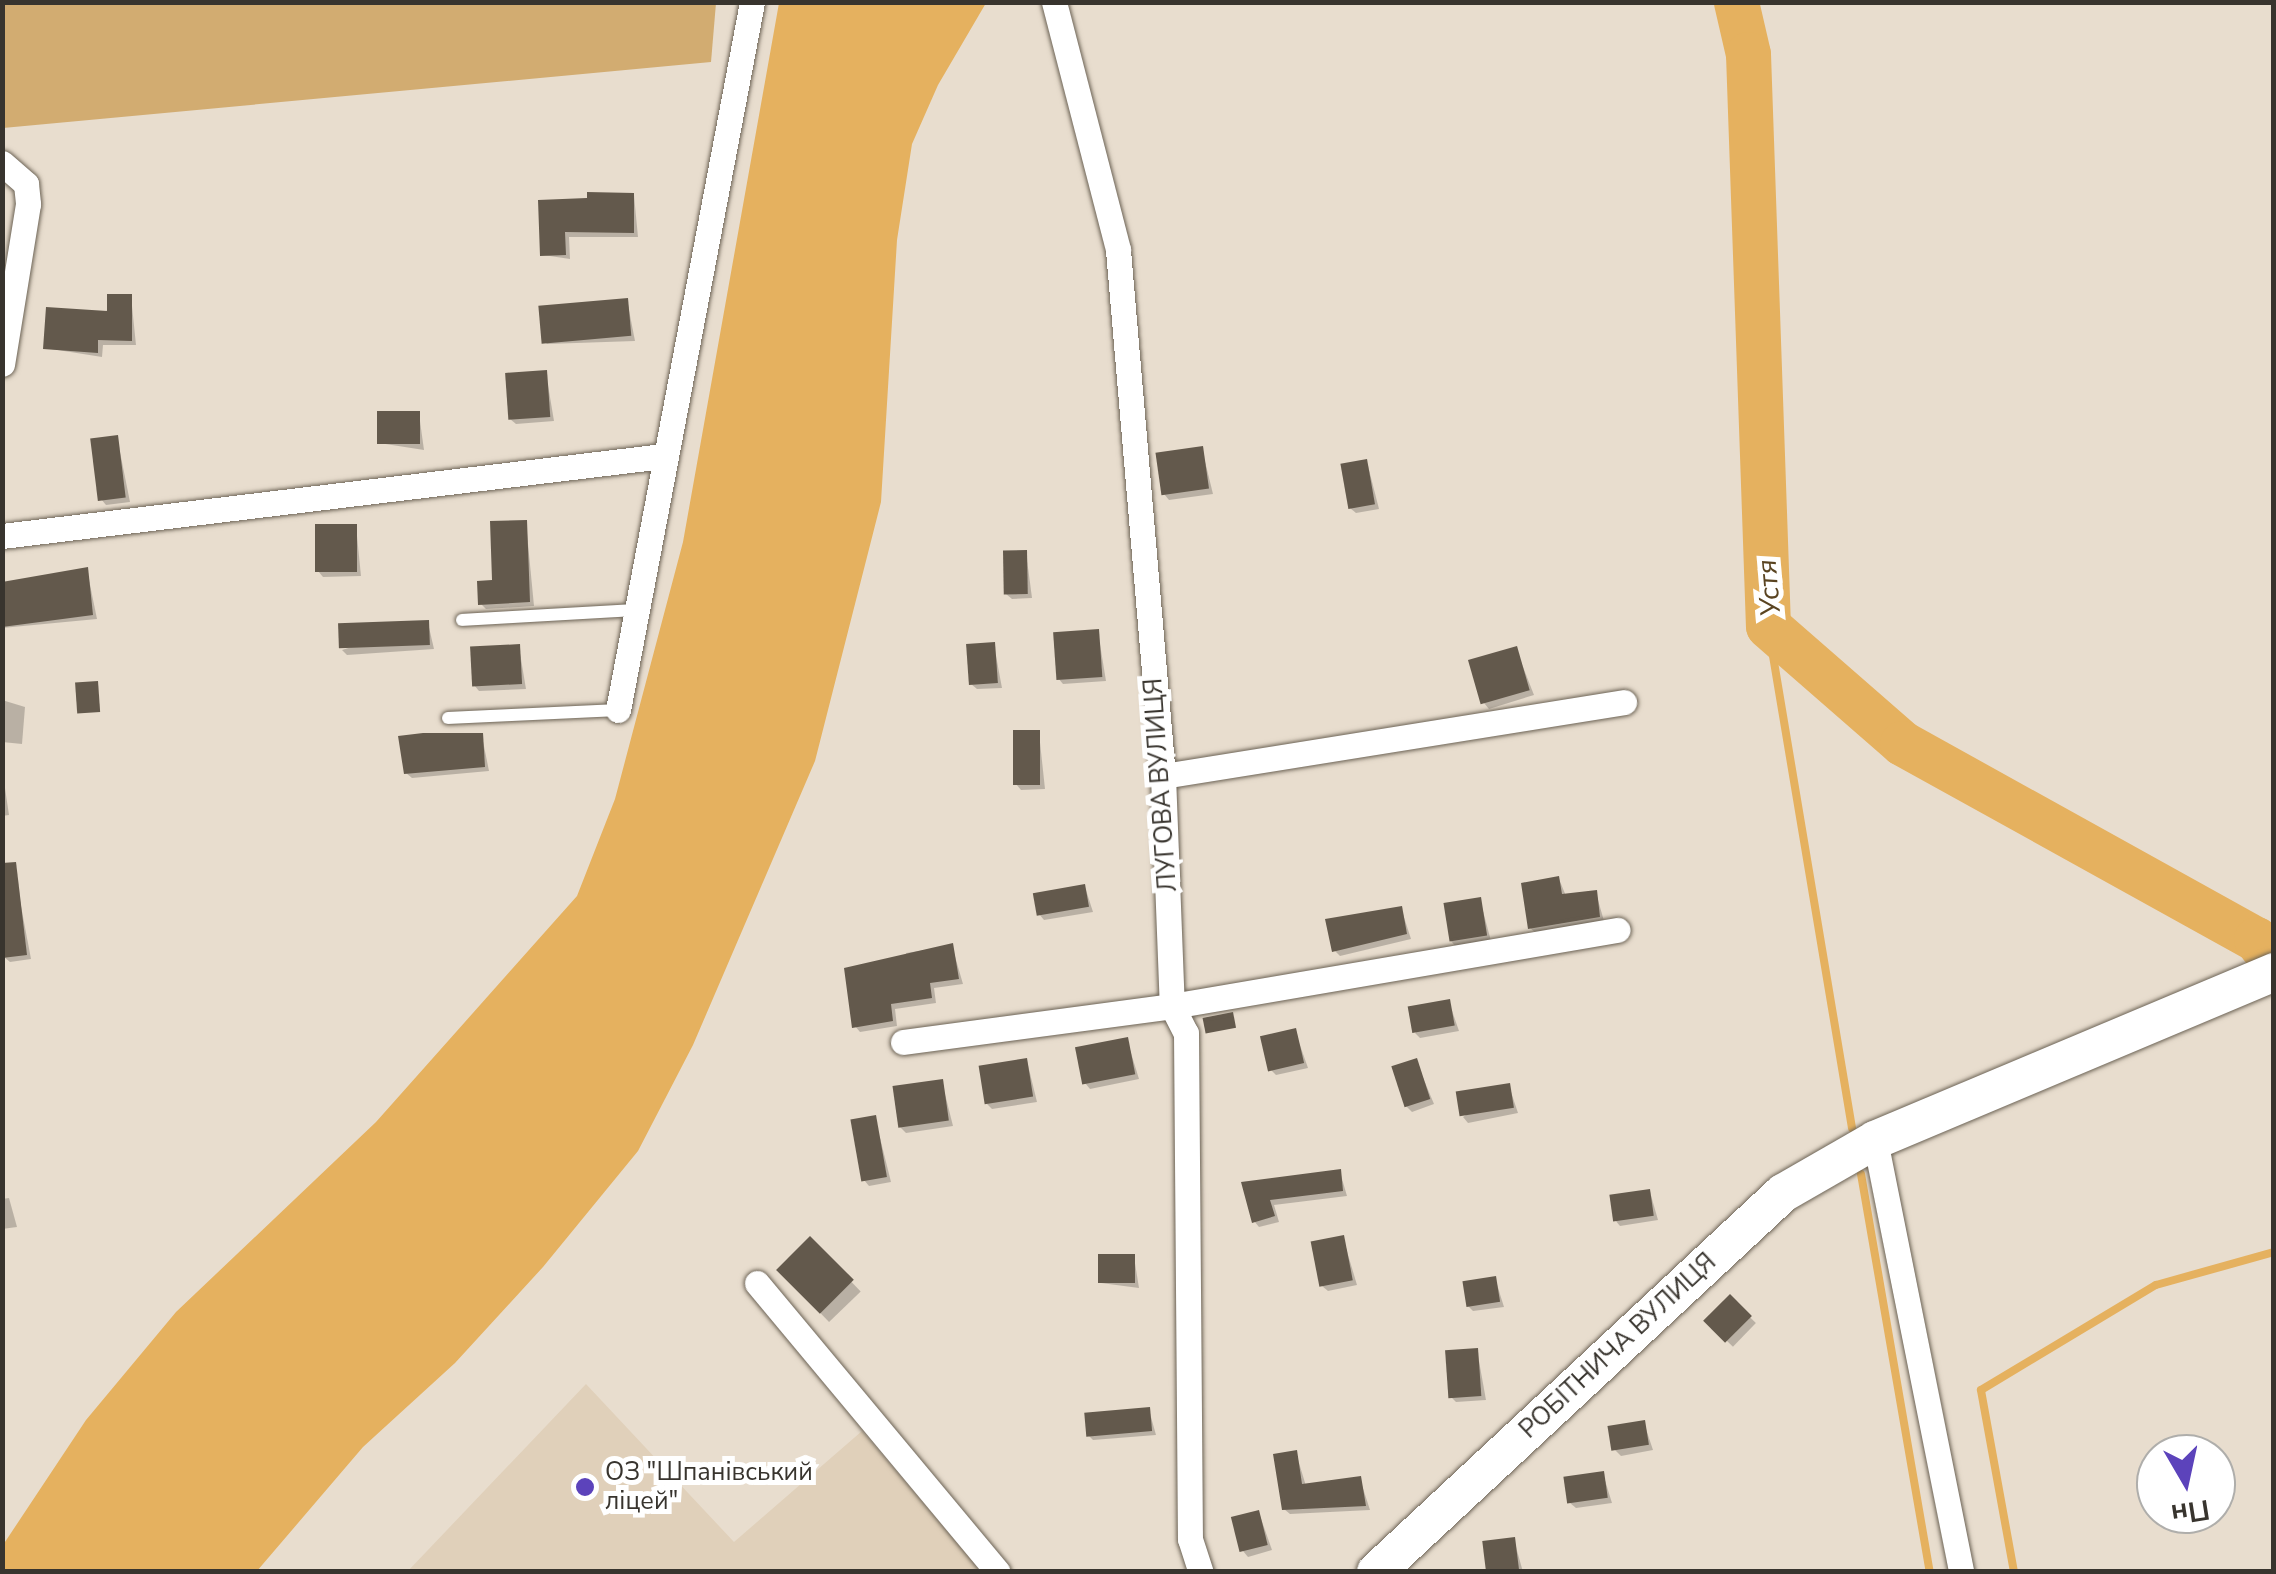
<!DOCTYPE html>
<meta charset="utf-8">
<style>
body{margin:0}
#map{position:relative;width:2276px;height:1574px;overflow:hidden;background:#e8ddce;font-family:"Nunito Sans",sans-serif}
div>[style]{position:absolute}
.built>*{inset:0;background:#e0d0ba}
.green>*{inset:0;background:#d2ac71}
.water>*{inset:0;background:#e5b15f}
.shadow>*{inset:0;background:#0003;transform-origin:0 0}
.stream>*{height:8px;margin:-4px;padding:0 4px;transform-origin:4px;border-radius:4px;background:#e5b15f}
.river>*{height:45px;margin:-22.5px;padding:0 22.5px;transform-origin:22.5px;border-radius:22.5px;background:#e5b15f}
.building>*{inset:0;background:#63594c;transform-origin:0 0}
.roads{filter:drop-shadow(0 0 2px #6c6355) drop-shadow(0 0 2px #6c6355)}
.lane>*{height:12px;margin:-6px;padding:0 6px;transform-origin:6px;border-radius:6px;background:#fff}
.street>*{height:25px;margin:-12.5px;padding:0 12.5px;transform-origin:12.5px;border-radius:12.5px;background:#fff}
.secondary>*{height:38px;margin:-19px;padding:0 19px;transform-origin:19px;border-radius:19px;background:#fff}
.dots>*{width:28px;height:28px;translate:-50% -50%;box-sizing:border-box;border:5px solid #fff;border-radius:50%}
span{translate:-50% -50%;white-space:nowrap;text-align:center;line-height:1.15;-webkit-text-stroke:10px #fff;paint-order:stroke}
.street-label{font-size:25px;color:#38342e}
.poi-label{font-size:25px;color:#38342e}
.left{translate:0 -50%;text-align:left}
.water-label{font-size:28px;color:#5a4421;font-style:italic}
.frame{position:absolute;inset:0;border:5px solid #38342e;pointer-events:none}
.north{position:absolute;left:2136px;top:1434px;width:100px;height:100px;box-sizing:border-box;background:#fff;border:2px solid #afaeab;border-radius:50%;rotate:171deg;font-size:28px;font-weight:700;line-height:40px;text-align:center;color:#38342e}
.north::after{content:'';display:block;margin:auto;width:35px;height:45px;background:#5c43bb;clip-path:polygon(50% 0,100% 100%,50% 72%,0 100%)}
</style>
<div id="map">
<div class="built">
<i style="clip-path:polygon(586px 1384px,734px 1542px,862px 1431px,981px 1571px,407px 1572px)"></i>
</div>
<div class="green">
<i style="clip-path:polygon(3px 2px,716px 2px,716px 3px,711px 62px,3px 128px)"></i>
</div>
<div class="water">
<i style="clip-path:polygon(779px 3px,986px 3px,938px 85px,912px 144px,897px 240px,881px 502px,815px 761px,693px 1045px,638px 1151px,543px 1267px,455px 1363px,363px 1447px,257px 1571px,3px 1571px,3px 1545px,86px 1420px,176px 1312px,376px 1122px,577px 896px,615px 799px,683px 542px)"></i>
</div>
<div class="shadow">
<i style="clip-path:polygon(634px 195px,638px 237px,569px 237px,570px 259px,543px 255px,541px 202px)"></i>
<i style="clip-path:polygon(131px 296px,136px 345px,103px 345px,102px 357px,45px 348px)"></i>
<i style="clip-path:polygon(627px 300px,635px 341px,547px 344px,542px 339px)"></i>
<i style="clip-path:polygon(546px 373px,554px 421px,516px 424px,510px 419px)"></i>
<i style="clip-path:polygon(419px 414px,424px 450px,379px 443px)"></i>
<i style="clip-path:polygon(117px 437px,130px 502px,106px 505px,101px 499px)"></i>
<i style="clip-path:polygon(1202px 449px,1213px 494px,1169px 500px,1164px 494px)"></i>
<i style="clip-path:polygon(1367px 462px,1379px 509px,1356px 513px,1350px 508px)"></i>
<i style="clip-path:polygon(526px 523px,534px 606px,486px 609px,481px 604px)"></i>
<i style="clip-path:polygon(356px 526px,361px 576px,323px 577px,318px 571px)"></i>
<i style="clip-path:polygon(1026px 552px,1032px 598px,1012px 599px,1006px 594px)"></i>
<i style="clip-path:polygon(87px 570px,97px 619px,2px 628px,2px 584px)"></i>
<i style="clip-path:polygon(428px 623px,434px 649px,347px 655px,342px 650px)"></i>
<i style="clip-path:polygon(1098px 632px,1106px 681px,1063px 684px,1058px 678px)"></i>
<i style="clip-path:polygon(994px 645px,1002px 688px,977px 689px,971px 684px)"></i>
<i style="clip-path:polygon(519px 647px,526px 689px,479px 691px,474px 685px)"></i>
<i style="clip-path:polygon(1516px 649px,1534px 695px,1489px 709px,1484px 703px)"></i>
<i style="clip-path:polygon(2px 700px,25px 707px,22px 744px,2px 742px)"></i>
<i style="clip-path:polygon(1039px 733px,1045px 789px,1021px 790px,1016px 784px)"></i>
<i style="clip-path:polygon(482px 736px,489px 771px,412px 778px,406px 773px)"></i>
<i style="clip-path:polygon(2px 768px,9px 815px,2px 816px)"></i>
<i style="clip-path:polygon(1559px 879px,1566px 896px,1596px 893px,1604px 921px,1536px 933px,1530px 928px)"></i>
<i style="clip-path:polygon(17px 885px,31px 959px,10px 962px,4px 957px)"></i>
<i style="clip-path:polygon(1085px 887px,1093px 912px,1044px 920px,1039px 914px)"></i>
<i style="clip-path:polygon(1480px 900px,1491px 941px,1456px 947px,1451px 941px)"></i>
<i style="clip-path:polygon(1401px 908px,1411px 939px,1340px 956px,1335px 951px)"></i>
<i style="clip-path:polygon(952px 946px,963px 984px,934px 988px,936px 1003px,895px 1009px,897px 1026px,860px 1032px,855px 1026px,907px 961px,906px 953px)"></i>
<i style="clip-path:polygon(1449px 1002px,1459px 1031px,1420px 1038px,1415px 1033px)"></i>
<i style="clip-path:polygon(1295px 1031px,1308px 1068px,1276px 1075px,1271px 1070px)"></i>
<i style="clip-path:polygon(1127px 1040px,1139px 1079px,1090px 1089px,1085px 1083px)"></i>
<i style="clip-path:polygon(1027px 1061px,1037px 1102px,992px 1109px,987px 1104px)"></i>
<i style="clip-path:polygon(1416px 1061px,1434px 1104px,1412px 1112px,1406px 1106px)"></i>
<i style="clip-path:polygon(942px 1082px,953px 1126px,906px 1133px,900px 1127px)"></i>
<i style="clip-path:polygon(1509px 1086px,1518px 1113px,1468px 1123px,1463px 1117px)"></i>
<i style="clip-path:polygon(875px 1118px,891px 1182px,869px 1186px,864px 1180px)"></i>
<i style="clip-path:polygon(1340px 1172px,1347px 1196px,1274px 1205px,1279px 1222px,1259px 1227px,1254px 1221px,1244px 1184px)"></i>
<i style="clip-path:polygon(1650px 1192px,1658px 1220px,1620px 1226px,1615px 1220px)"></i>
<i style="clip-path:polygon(9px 1198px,17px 1227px,2px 1229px,2px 1199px)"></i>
<i style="clip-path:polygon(1343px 1238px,1357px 1285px,1328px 1291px,1322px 1286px)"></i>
<i style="left:810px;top:1239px;width:73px;height:44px;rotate:46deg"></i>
<i style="clip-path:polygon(1134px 1257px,1139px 1288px,1101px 1283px)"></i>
<i style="clip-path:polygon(1495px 1278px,1504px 1307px,1473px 1311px,1468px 1306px)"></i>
<i style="left:1730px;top:1298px;width:36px;height:33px;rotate:44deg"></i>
<i style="clip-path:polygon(1477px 1350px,1486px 1400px,1456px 1402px,1451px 1397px)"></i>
<i style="clip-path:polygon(1149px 1410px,1156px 1435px,1093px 1440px,1088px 1435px)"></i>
<i style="clip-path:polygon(1644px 1423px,1653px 1450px,1621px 1456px,1615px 1450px)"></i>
<i style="clip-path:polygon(1296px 1453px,1306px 1486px,1360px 1479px,1370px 1510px,1290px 1514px,1284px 1509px)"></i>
<i style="clip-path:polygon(1603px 1474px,1612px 1503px,1576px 1508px,1570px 1503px)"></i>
<i style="clip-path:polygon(1259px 1513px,1272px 1550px,1248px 1557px,1243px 1551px)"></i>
<i style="clip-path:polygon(1514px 1540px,1523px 1572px,1488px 1572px)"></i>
</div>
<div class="stream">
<i style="left:1768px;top:626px;width:509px;rotate:80.5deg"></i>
<i style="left:1861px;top:1174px;width:404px;rotate:80.2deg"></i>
<i style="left:2014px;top:1572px;width:185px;rotate:-100.3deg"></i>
<i style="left:1981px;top:1390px;width:204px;rotate:-31deg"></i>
<i style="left:2156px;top:1285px;width:123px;rotate:-15.6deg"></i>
</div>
<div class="river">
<i style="left:1736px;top:2px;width:53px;rotate:77deg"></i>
<i style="left:1748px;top:54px;width:572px;rotate:88deg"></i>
<i style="left:1768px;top:626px;width:178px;rotate:41.1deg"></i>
<i style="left:1902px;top:743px;width:405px;rotate:29deg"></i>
<i style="left:2256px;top:939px;width:30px;rotate:53deg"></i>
</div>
<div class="building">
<i style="clip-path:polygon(587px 192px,634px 193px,634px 233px,565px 232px,566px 255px,540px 256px,538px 200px,587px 198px)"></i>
<i style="clip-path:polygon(107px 294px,132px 294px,132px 341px,98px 340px,98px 353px,43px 349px,46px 307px,107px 311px)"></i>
<i style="left:628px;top:298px;width:38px;height:90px;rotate:85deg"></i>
<i style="left:547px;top:370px;width:47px;height:42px;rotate:86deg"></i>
<i style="left:377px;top:411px;width:43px;height:33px"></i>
<i style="left:118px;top:435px;width:63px;height:28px;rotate:83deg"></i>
<i style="left:1203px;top:446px;width:43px;height:48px;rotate:82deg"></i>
<i style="left:1367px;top:459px;width:46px;height:27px;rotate:80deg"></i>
<i style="clip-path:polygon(527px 520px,530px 602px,478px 605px,477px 581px,492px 580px,490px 521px)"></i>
<i style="left:315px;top:524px;width:42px;height:48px"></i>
<i style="left:1027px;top:550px;width:44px;height:24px;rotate:89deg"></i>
<i style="clip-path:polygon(88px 567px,93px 615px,2px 627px,2px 582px)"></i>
<i style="left:429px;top:620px;width:25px;height:91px;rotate:88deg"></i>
<i style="left:1099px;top:629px;width:48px;height:46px;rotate:86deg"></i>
<i style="left:995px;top:642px;width:41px;height:29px;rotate:86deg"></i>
<i style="left:520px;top:644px;width:40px;height:50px;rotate:87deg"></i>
<i style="left:1517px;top:646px;width:46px;height:51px;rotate:74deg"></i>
<i style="left:98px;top:681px;width:31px;height:23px;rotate:86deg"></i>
<i style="left:1013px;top:730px;width:27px;height:55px"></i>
<i style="clip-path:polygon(423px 733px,483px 733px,485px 767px,404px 774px,398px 736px)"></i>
<i style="clip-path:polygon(16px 862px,27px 955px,2px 958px,2px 863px)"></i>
<i style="clip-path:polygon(1559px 876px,1562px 894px,1597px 890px,1600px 917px,1528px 929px,1521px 883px)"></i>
<i style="left:1085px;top:884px;width:23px;height:53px;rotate:80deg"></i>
<i style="left:1481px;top:897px;width:39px;height:38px;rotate:81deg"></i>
<i style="clip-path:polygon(1402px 906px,1407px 934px,1332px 952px,1325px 919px)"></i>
<i style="clip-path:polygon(953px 943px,959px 979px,930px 983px,932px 998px,891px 1004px,893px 1021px,852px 1028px,844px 968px)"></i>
<i style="left:1450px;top:999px;width:27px;height:43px;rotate:80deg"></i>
<i style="left:1233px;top:1012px;width:16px;height:31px;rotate:79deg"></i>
<i style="left:1296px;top:1028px;width:36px;height:37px;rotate:77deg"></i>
<i style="left:1128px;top:1037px;width:38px;height:54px;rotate:79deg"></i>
<i style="left:1027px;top:1058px;width:39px;height:49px;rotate:81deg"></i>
<i style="left:1417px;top:1058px;width:43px;height:27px;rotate:72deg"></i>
<i style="left:943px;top:1079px;width:42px;height:51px;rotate:82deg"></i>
<i style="left:1510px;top:1083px;width:25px;height:55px;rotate:81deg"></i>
<i style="left:876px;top:1115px;width:63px;height:26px;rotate:80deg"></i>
<i style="clip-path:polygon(1341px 1169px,1343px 1191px,1270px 1200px,1275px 1216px,1252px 1223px,1241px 1182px)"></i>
<i style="left:1650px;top:1189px;width:27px;height:41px;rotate:82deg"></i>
<i style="left:1344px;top:1235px;width:46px;height:34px;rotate:79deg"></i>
<i style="left:810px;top:1236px;width:62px;height:48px;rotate:45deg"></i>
<i style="left:1135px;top:1254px;width:29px;height:37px;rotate:90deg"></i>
<i style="left:1496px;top:1276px;width:26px;height:34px;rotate:81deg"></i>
<i style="left:1730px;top:1294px;width:31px;height:38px;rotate:45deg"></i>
<i style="left:1478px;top:1348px;width:48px;height:33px;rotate:86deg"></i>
<i style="left:1150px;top:1407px;width:24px;height:66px;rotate:85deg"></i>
<i style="left:1645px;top:1420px;width:25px;height:38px;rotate:81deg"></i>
<i style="clip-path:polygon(1297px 1450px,1302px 1484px,1361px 1476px,1366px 1506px,1282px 1510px,1273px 1454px)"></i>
<i style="left:1604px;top:1471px;width:27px;height:41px;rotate:82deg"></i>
<i style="left:1259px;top:1510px;width:36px;height:29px;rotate:76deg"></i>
<i style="left:1515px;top:1537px;width:35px;height:33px;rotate:83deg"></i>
</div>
<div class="roads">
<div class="lane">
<i style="left:462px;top:620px;width:176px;rotate:-3.3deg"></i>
<i style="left:448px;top:718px;width:170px;rotate:-2.7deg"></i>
</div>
<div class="street">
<i style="left:1054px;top:2px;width:256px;rotate:75.5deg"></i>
<i style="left:1118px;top:250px;width:528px;rotate:85.11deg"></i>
<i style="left:1163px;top:776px;width:230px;rotate:87.8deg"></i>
<i style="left:1172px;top:1006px;width:30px;rotate:63deg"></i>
<i style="left:1186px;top:1033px;width:506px;rotate:89.55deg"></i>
<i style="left:1190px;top:1539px;width:35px;rotate:72deg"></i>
<i style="left:2px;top:163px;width:32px;rotate:41deg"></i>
<i style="left:26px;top:184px;width:20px;rotate:84deg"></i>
<i style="left:28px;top:204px;width:162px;rotate:99.2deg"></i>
<i style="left:2px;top:536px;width:666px;rotate:-6.9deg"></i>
<i style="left:618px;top:710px;width:721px;rotate:-79.28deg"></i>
<i style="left:1163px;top:776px;width:467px;rotate:-9.1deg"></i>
<i style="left:903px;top:1042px;width:271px;rotate:-7.6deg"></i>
<i style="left:1172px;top:1006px;width:452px;rotate:-9.7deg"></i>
<i style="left:1875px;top:1140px;width:440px;rotate:78.7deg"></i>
<i style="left:757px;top:1283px;width:376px;rotate:50.2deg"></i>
</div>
<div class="secondary">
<i style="left:1376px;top:1572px;width:556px;rotate:-42.96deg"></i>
<i style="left:1783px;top:1193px;width:106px;rotate:-29.9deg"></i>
<i style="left:1875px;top:1140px;width:433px;rotate:-22.8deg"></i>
</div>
</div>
<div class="dots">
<i style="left:585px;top:1487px;background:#5c43bb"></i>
</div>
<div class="street-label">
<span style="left:1161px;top:785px;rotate:-94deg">ЛУГОВА ВУЛИЦЯ</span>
<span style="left:1618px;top:1346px;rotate:-43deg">РОБІТНИЧА ВУЛИЦЯ</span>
</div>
<div class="poi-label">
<span class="left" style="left:605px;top:1487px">ОЗ "Шпанівський<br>ліцей"</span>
</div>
<div class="water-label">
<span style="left:1769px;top:588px;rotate:-95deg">Устя</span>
</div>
<div class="frame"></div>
<div class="north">Пн</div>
</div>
